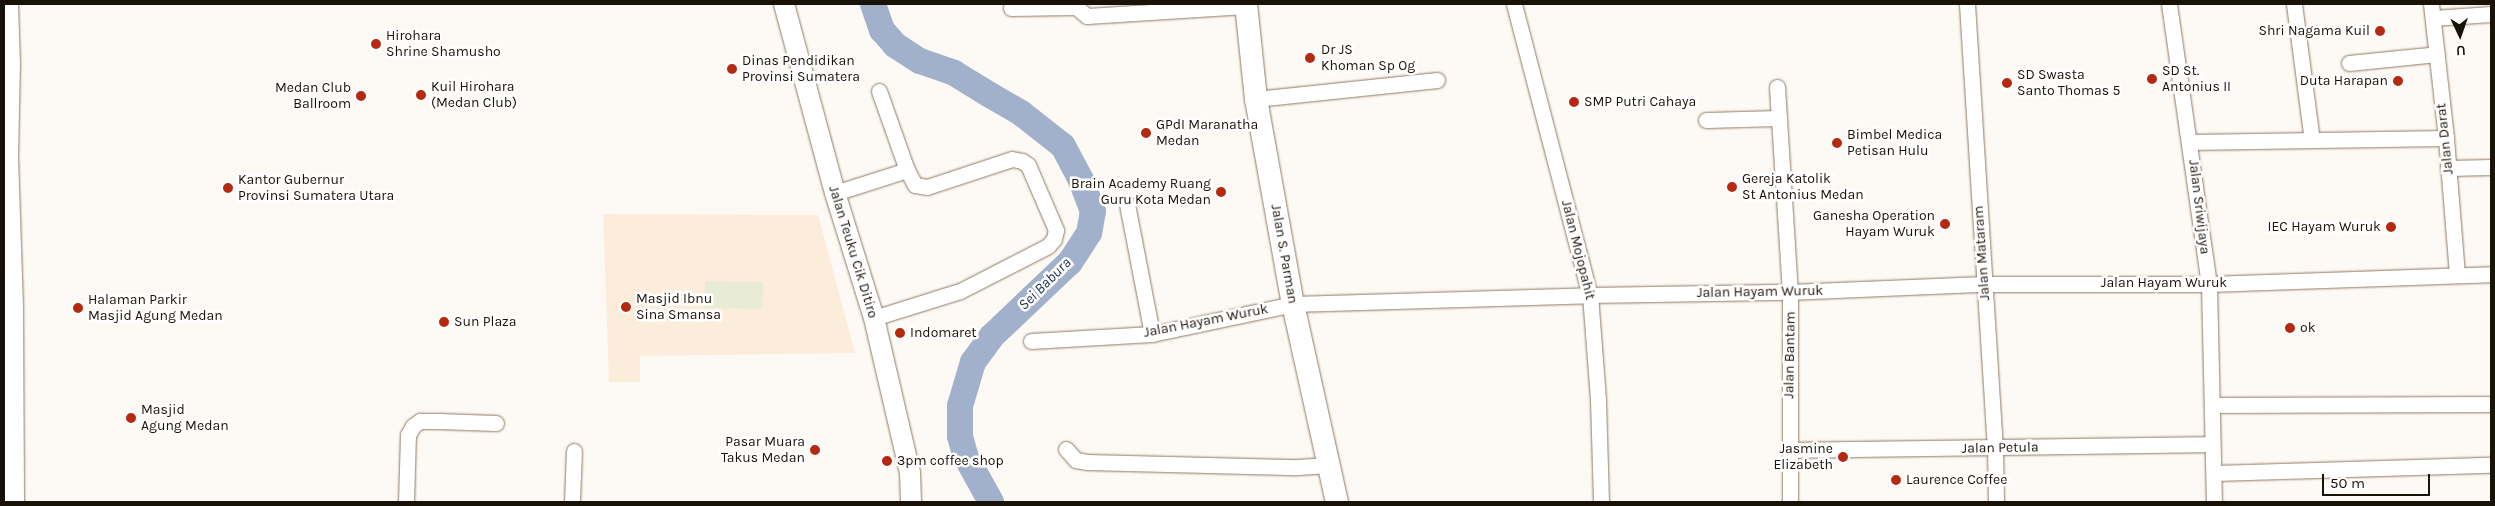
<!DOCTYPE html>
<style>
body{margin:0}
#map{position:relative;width:2495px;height:506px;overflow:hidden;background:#fdf9f4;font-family:Karla,sans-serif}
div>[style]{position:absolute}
.education>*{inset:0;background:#fcedda}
.green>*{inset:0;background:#e8ebd6;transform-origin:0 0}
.river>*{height:26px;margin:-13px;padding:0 13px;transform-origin:13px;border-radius:13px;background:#a2b1cb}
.roads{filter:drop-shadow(0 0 1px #8d7a64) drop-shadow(0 0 1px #8d7a64)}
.street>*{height:15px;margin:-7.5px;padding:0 7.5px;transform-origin:7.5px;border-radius:7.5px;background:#fff}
.secondary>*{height:20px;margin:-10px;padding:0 10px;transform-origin:10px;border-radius:10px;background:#fff}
.primary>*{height:22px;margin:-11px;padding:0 11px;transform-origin:11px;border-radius:11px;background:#fff}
.dots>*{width:14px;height:14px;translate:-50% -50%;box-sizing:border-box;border:2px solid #fff;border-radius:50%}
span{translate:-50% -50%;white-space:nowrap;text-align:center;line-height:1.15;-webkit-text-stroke:5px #fff;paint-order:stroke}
.poi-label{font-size:14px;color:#191209}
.right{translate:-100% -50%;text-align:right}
.left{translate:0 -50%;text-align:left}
.street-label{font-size:14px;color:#191209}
.water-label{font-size:15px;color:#1e3256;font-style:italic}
.frame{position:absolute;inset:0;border:5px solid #191209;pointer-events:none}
.north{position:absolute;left:2435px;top:10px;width:50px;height:50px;-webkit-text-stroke:4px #fff;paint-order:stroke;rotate:177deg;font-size:14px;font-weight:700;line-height:20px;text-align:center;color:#191209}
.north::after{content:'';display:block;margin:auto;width:18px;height:22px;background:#191209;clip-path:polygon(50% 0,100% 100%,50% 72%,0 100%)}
.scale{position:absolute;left:2322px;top:474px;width:108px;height:22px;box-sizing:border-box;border:2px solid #191209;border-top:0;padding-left:6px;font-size:15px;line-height:18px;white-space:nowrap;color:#191209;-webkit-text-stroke:4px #fff;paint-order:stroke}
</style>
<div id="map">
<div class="education">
<i style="clip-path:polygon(603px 214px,818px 215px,855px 353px,640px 356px,640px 382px,609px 382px)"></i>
</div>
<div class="green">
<i style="left:705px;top:281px;width:58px;height:27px;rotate:1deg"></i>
</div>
<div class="river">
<i style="left:873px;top:4px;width:28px;rotate:71deg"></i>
<i style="left:882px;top:30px;width:20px;rotate:49deg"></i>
<i style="left:895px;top:45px;width:30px;rotate:33deg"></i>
<i style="left:920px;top:61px;width:36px;rotate:19deg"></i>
<i style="left:954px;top:73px;width:42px;rotate:31.4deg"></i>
<i style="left:990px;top:95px;width:36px;rotate:30deg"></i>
<i style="left:1021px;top:113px;width:53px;rotate:38.2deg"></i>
<i style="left:1063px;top:146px;width:38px;rotate:62deg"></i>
<i style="left:1081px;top:180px;width:33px;rotate:69deg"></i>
<i style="left:1093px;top:211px;width:22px;rotate:100deg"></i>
<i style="left:1089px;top:233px;width:35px;rotate:123deg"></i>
<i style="left:1070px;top:262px;width:108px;rotate:136.5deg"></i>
<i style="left:992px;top:336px;width:32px;rotate:126deg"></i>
<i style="left:973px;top:362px;width:46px;rotate:106.5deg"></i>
<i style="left:960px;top:406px;width:30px;rotate:90deg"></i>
<i style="left:960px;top:436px;width:20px;rotate:75deg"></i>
<i style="left:965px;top:455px;width:54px;rotate:61deg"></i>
</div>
<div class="roads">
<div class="street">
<i style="left:1514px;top:4px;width:301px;rotate:75.4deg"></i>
<i style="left:1590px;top:295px;width:105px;rotate:85.6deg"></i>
<i style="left:1598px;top:400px;width:102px;rotate:88.3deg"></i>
<i style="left:1967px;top:4px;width:446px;rotate:86.4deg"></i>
<i style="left:1995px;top:449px;width:53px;rotate:88.9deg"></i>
<i style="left:2169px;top:4px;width:283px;rotate:81.9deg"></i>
<i style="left:2209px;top:284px;width:218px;rotate:88.7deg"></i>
<i style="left:2294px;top:4px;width:137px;rotate:82.5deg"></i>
<i style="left:2431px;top:4px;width:135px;rotate:83.6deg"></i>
<i style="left:2446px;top:138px;width:137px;rotate:85.4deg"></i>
<i style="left:1011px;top:8px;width:65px;rotate:-0.9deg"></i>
<i style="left:1076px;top:7px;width:14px;rotate:39deg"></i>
<i style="left:1087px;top:16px;width:159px;rotate:-3.6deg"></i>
<i style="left:2433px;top:18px;width:58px;rotate:-3.9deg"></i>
<i style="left:2349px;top:63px;width:88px;rotate:-5.8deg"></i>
<i style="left:1777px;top:87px;width:205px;rotate:86.4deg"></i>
<i style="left:1790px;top:292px;width:210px;rotate:90deg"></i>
<i style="left:879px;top:91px;width:84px;rotate:70.5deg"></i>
<i style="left:1256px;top:99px;width:182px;rotate:-6deg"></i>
<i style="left:1706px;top:120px;width:73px;rotate:-1.6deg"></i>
<i style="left:2190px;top:142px;width:256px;rotate:-0.9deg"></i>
<i style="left:2448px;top:168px;width:43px;rotate:-1.3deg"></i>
<i style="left:835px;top:193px;width:76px;rotate:-17.7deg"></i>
<i style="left:907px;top:170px;width:17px;rotate:62deg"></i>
<i style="left:915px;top:185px;width:12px;rotate:9deg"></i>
<i style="left:927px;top:187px;width:89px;rotate:-18.2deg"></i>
<i style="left:1012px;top:159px;width:10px;rotate:11deg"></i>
<i style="left:1022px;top:161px;width:7px;rotate:34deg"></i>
<i style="left:1028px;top:165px;width:71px;rotate:66.7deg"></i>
<i style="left:1056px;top:230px;width:9px;rotate:103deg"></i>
<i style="left:1054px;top:239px;width:9px;rotate:131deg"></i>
<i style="left:1048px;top:246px;width:99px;rotate:152.9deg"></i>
<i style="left:960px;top:291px;width:90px;rotate:162.6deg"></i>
<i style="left:1127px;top:204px;width:132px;rotate:79.1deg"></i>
<i style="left:1031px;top:341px;width:121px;rotate:-3.3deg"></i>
<i style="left:1152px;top:334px;width:144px;rotate:-12deg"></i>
<i style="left:1293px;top:304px;width:297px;rotate:-1.7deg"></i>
<i style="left:1590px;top:295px;width:200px;rotate:-0.9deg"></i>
<i style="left:1790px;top:292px;width:194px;rotate:-2.4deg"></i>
<i style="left:1984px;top:284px;width:225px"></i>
<i style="left:2209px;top:284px;width:282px;rotate:-2deg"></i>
<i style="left:2212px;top:405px;width:279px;rotate:-0.2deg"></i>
<i style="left:1066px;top:449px;width:15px;rotate:48deg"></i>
<i style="left:1076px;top:460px;width:11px;rotate:10deg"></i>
<i style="left:1087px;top:462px;width:211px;rotate:1.4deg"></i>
<i style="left:1298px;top:467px;width:30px;rotate:-4deg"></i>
<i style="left:1789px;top:450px;width:423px;rotate:-0.8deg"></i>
<i style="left:2214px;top:473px;width:277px;rotate:-1.7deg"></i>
<i style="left:406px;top:502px;width:67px;rotate:-88.3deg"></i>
<i style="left:408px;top:435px;width:10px;rotate:-61deg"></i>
<i style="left:413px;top:426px;width:9px;rotate:-36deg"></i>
<i style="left:420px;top:421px;width:18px"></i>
<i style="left:438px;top:421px;width:58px;rotate:2deg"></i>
<i style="left:572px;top:502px;width:51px;rotate:-87.8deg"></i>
</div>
<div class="secondary">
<i style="left:784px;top:4px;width:196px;rotate:74.9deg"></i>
<i style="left:835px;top:193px;width:131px;rotate:72.7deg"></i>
<i style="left:874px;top:318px;width:159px;rotate:76.9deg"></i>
<i style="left:910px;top:473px;width:29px;rotate:88deg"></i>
</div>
<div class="primary">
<i style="left:7px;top:4px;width:59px;rotate:88.1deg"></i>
<i style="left:9px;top:63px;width:93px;rotate:91.2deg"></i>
<i style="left:7px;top:156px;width:150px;rotate:88.1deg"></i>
<i style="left:12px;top:306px;width:196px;rotate:89.7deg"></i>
<i style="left:1246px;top:4px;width:96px;rotate:84deg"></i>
<i style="left:1256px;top:99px;width:208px;rotate:79.8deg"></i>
<i style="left:1293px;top:304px;width:203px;rotate:77.5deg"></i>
</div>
</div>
<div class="dots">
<i style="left:2380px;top:31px;background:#b62911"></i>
<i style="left:376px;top:44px;background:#b62911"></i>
<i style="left:1310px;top:58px;background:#b62911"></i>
<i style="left:732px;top:69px;background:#b62911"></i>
<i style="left:2152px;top:79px;background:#b62911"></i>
<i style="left:2398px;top:81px;background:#b62911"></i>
<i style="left:2007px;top:83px;background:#b62911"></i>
<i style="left:421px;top:95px;background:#b62911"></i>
<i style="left:361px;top:96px;background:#b62911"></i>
<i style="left:1574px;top:102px;background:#b62911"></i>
<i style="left:1146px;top:133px;background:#b62911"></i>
<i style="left:1837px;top:143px;background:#b62911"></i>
<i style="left:1732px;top:187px;background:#b62911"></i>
<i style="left:228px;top:188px;background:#b62911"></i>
<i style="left:1221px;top:192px;background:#b62911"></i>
<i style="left:1945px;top:224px;background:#b62911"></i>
<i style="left:2391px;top:227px;background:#b62911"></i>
<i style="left:626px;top:307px;background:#b62911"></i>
<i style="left:78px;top:308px;background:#b62911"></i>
<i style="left:444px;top:322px;background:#b62911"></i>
<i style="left:2290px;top:328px;background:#b62911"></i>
<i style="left:900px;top:333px;background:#b62911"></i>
<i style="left:131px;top:418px;background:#b62911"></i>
<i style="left:815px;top:450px;background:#b62911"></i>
<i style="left:1843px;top:457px;background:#b62911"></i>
<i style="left:887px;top:461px;background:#b62911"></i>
<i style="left:1896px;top:480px;background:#b62911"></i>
</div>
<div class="poi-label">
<span class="right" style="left:2370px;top:31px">Shri Nagama Kuil</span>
<span class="left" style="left:386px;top:44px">Hirohara<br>Shrine Shamusho</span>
<span class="left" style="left:1321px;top:58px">Dr JS<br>Khoman Sp Og</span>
<span class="left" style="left:742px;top:69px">Dinas Pendidikan<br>Provinsi Sumatera</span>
<span class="left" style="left:2162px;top:79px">SD St.<br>Antonius II</span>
<span class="left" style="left:2017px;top:83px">SD Swasta<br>Santo Thomas 5</span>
<span class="right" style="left:2388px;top:81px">Duta Harapan</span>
<span class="left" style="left:431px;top:95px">Kuil Hirohara<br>(Medan Club)</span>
<span class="right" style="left:351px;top:96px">Medan Club<br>Ballroom</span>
<span class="left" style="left:1584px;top:102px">SMP Putri Cahaya</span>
<span class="left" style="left:1156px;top:133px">GPdI Maranatha<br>Medan</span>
<span class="left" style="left:1847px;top:143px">Bimbel Medica<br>Petisan Hulu</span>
<span class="left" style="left:1742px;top:187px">Gereja Katolik<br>St Antonius Medan</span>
<span class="left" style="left:238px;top:188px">Kantor Gubernur<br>Provinsi Sumatera Utara</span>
<span class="right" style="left:1211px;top:192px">Brain Academy Ruang<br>Guru Kota Medan</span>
<span class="right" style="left:1935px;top:224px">Ganesha Operation<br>Hayam Wuruk</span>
<span class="right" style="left:2381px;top:227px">IEC Hayam Wuruk</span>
<span class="left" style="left:636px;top:307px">Masjid Ibnu<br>Sina Smansa</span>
<span class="left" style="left:88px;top:308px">Halaman Parkir<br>Masjid Agung Medan</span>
<span class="left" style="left:454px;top:322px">Sun Plaza</span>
<span class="left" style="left:2300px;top:328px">ok</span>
<span class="left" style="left:910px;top:333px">Indomaret</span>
<span class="left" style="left:141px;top:418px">Masjid<br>Agung Medan</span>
<span class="right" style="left:805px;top:450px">Pasar Muara<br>Takus Medan</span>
<span class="right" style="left:1833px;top:457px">Jasmine<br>Elizabeth</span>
<span class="left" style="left:897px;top:461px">3pm coffee shop</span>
<span class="left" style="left:1906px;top:480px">Laurence Coffee</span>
</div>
<div class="street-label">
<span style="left:2445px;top:139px;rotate:-96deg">Jalan Darat</span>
<span style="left:2199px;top:207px;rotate:83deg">Jalan Sriwijaya</span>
<span style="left:1578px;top:250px;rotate:76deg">Jalan Mojopahit</span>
<span style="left:853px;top:252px;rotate:73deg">Jalan Teuku Cik Ditiro</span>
<span style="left:1982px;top:253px;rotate:-94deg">Jalan Mataram</span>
<span style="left:1284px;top:254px;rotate:80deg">Jalan S. Parman</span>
<span style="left:2164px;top:283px">Jalan Hayam Wuruk</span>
<span style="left:1760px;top:292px;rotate:-1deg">Jalan Hayam Wuruk</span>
<span style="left:1206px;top:321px;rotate:-11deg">Jalan Hayam Wuruk</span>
<span style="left:1790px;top:355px;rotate:-89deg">Jalan Bantam</span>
<span style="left:2000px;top:448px;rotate:-1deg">Jalan Petula</span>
</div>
<div class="water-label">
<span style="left:1045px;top:284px;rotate:-45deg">Sei Babura</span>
</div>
<div class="frame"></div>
<div class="north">U</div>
<div class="scale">50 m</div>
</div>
